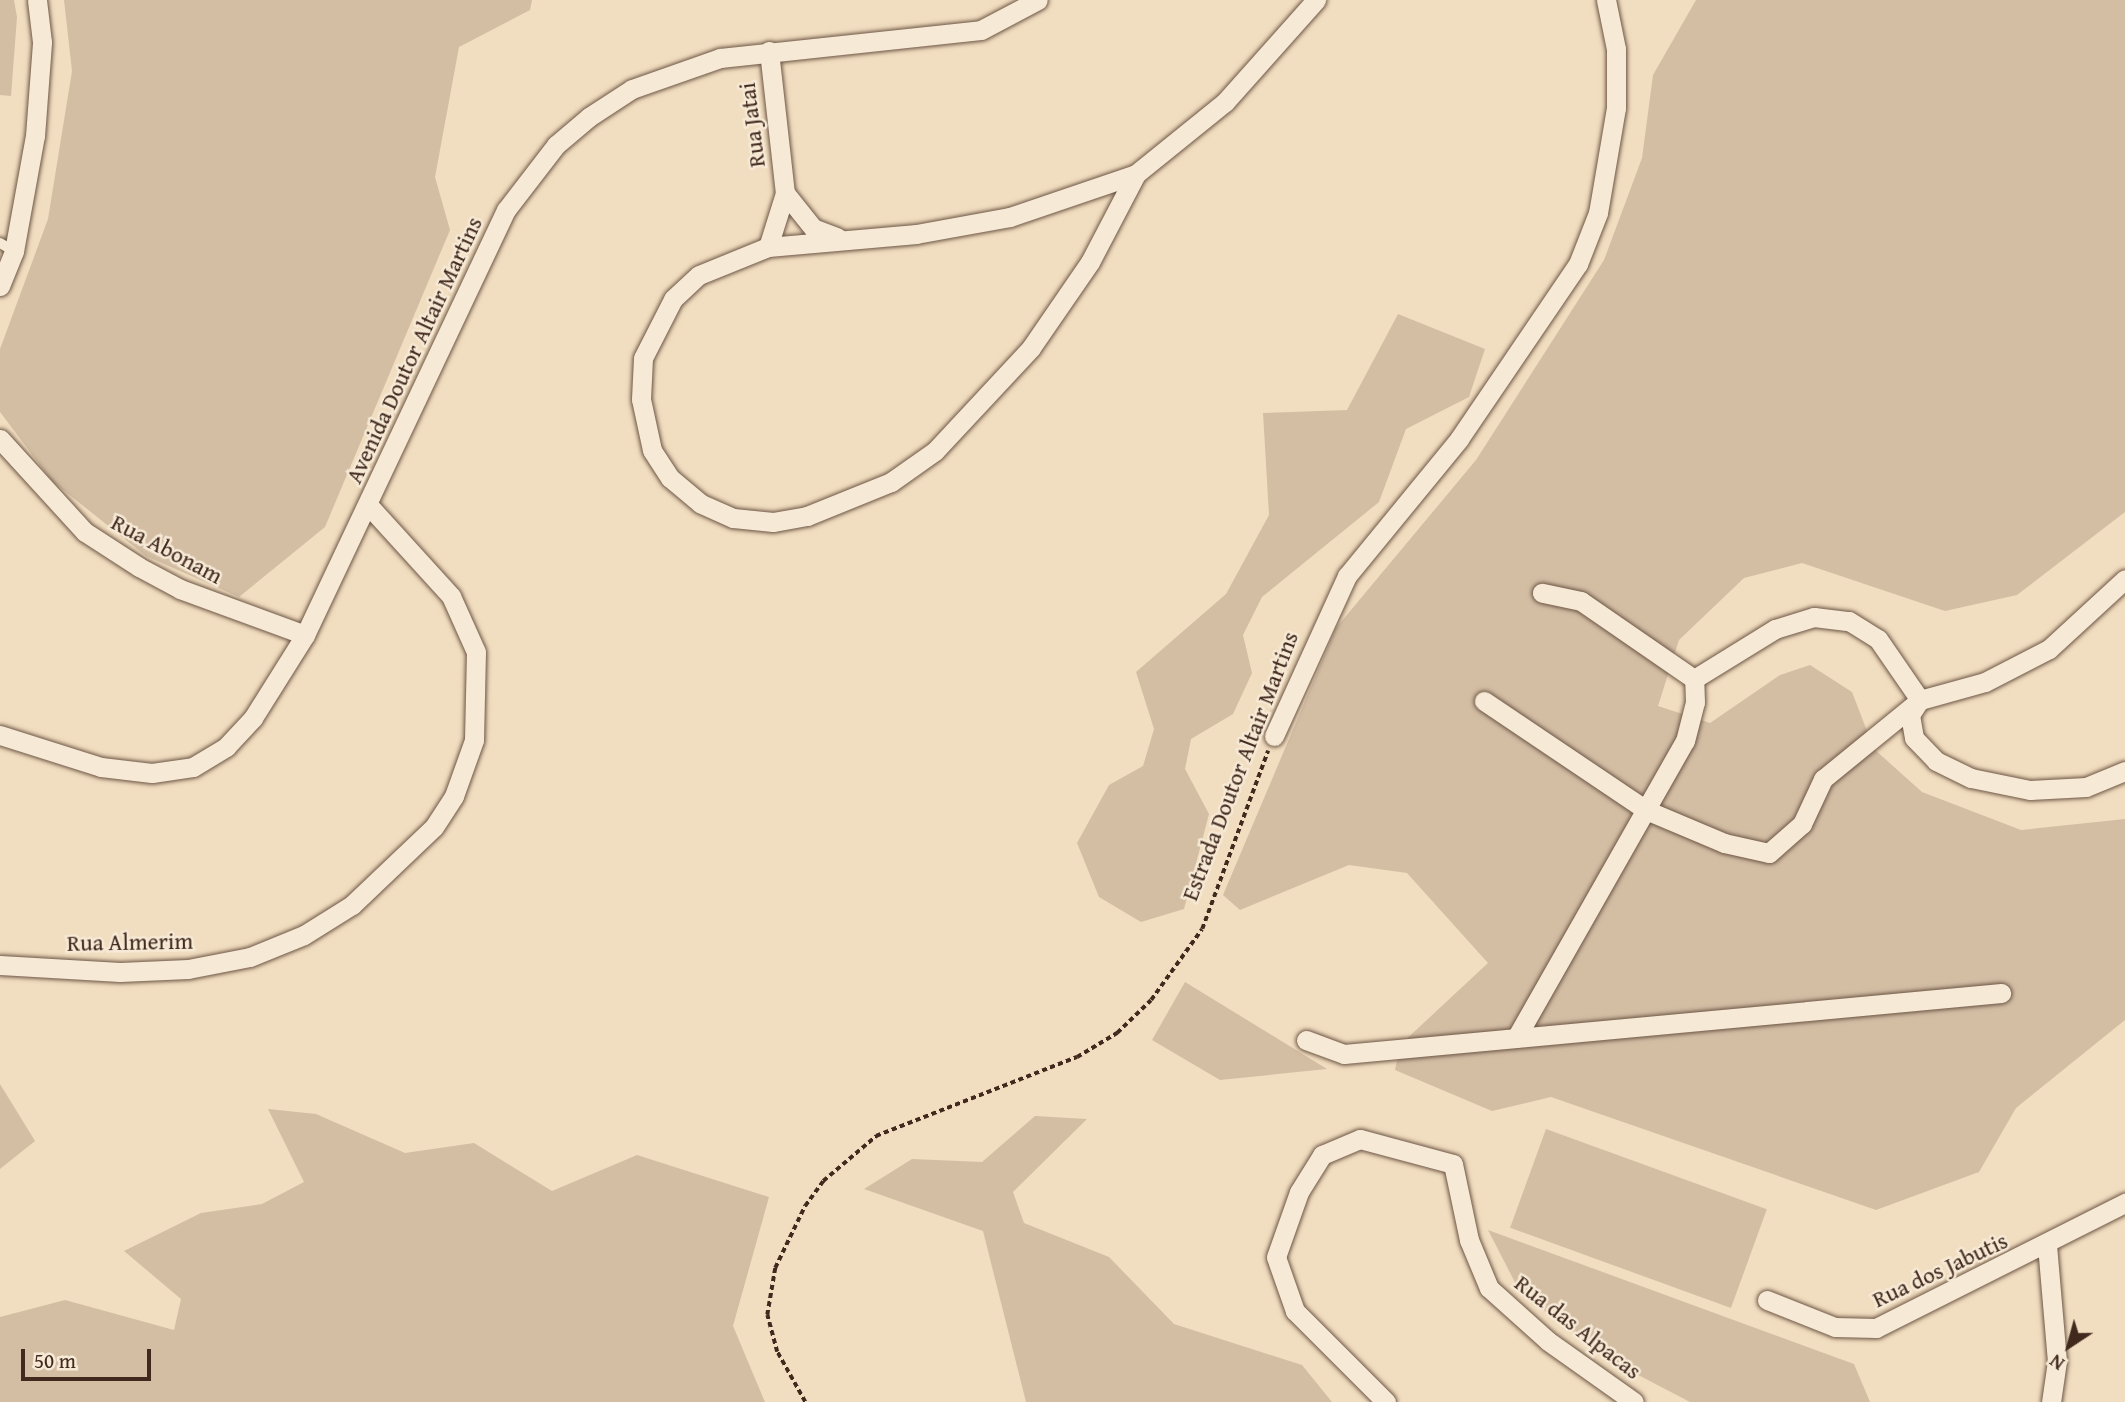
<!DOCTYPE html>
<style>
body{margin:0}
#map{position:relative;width:2125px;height:1402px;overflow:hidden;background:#f1ddbf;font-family:"Gentium Book Plus",serif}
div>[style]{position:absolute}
.green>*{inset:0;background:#d3bea4;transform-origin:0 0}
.path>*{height:3.5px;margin-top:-1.75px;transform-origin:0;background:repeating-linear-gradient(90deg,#41291e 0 5px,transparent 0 8.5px)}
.roads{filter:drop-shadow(0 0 2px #6d5646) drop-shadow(0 0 2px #6d5646)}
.service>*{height:10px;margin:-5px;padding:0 5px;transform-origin:5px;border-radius:5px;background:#f6e9d5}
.minor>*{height:19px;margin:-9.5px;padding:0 9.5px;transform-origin:9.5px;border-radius:9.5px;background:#f6e9d5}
span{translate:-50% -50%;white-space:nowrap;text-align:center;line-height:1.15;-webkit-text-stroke:5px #f6e9d5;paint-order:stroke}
.street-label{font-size:23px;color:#41291e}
.north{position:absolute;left:2034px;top:1311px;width:70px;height:70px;-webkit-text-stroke:5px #f6e9d5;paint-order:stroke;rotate:216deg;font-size:19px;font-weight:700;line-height:28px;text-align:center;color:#41291e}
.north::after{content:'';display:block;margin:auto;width:24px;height:32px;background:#41291e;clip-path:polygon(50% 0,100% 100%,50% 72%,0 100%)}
.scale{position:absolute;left:21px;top:1349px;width:130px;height:32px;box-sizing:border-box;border:4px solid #41291e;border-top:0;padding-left:9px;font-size:21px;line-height:24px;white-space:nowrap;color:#41291e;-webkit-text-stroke:5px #f6e9d5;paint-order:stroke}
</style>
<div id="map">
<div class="green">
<i style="clip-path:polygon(0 0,14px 0,17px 17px,11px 96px,0 95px)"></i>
<i style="clip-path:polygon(64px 0,532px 0,530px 10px,459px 47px,435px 177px,450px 230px,325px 527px,239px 597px,146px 556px,52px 481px,0 412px,0 349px,48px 219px,72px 71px)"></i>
<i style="clip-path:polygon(1696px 0,2125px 0,2125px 512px,2017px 595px,1945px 611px,1802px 563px,1744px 578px,1679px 640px,1658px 706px,1710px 723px,1780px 675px,1810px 665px,1852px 692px,1874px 749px,1922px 792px,2021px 830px,2125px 819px,2125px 1020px,2016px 1108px,1979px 1172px,1876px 1210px,1551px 1097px,1492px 1111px,1395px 1070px,1400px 1045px,1488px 963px,1407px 873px,1349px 865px,1240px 910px,1223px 895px,1336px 628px,1476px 460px,1604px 260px,1642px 158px,1653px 75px)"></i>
<i style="clip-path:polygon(1398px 314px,1485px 349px,1469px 397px,1406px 429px,1379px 502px,1262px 597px,1243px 635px,1252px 673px,1233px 714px,1191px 739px,1185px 769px,1209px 814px,1184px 909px,1141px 922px,1099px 897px,1077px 843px,1109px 785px,1143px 766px,1154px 729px,1136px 672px,1226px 594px,1269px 515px,1263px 413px,1347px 410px)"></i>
<i style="clip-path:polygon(1185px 982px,1327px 1069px,1220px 1080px,1152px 1040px)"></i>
<i style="clip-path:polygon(0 1084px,35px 1141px,0 1169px)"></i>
<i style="clip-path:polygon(268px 1109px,316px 1114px,405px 1153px,474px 1143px,552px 1191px,637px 1155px,769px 1197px,733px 1326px,765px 1402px,0 1402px,0 1317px,65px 1300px,174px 1330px,181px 1299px,124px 1251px,201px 1213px,262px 1204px,304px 1182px)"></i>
<i style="clip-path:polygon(1035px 1116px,1087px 1119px,1013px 1192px,1024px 1223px,1109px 1257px,1174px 1324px,1302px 1365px,1332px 1402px,1026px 1402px,983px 1231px,864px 1189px,912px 1159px,982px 1162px)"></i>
<i style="left:1546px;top:1129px;width:235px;height:105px;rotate:20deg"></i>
<i style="clip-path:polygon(1488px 1230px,1854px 1364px,1870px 1402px,1690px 1402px,1623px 1367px,1521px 1294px)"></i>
</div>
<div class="path">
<i style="left:805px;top:1402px;width:57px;rotate:-119.2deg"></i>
<i style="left:777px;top:1352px;width:38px;rotate:-105deg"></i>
<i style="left:767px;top:1315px;width:48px;rotate:-80.3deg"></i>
<i style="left:775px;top:1268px;width:69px;rotate:-64.2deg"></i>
<i style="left:805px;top:1206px;width:31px;rotate:-54deg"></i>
<i style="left:823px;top:1181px;width:70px;rotate:-40.3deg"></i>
<i style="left:876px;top:1136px;width:216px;rotate:-21.5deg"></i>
<i style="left:1077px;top:1057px;width:47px;rotate:-31deg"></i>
<i style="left:1117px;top:1033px;width:47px;rotate:-44.1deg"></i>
<i style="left:1151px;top:1000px;width:87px;rotate:-54.3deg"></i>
<i style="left:1202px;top:929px;width:190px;rotate:-69.7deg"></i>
</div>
<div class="roads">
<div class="service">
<i style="left:0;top:243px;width:16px;rotate:30deg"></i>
</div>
<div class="minor">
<i style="left:769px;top:51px;width:143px;rotate:83.6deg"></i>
<i style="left:785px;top:193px;width:45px;rotate:51.3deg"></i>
<i style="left:813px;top:228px;width:26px;rotate:21deg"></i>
<i style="left:1136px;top:174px;width:99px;rotate:117.6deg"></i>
<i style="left:1090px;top:262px;width:104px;rotate:124.5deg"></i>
<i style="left:1031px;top:348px;width:141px;rotate:133deg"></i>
<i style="left:935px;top:451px;width:54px;rotate:144.8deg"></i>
<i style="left:891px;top:482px;width:91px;rotate:158deg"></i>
<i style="left:807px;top:516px;width:35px;rotate:170deg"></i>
<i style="left:773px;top:522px;width:40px;rotate:-174.3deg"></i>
<i style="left:733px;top:518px;width:36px;rotate:-156deg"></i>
<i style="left:700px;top:503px;width:39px;rotate:-140deg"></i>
<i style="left:670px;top:478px;width:33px;rotate:-123deg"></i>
<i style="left:652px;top:450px;width:52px;rotate:-102.2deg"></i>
<i style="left:641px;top:399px;width:41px;rotate:-87.2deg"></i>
<i style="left:643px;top:358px;width:66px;rotate:-63deg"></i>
<i style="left:673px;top:299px;width:35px;rotate:-43deg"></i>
<i style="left:699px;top:275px;width:74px;rotate:-22.1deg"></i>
<i style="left:768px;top:247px;width:149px;rotate:-5deg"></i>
<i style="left:916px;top:234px;width:96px;rotate:-10.3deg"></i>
<i style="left:1010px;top:217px;width:133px;rotate:-18.8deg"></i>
<i style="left:1136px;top:174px;width:114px;rotate:-39deg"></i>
<i style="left:1225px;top:102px;width:137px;rotate:-48.3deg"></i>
<i style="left:768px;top:247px;width:57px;rotate:-72.5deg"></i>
<i style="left:0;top:286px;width:38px;rotate:-68deg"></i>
<i style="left:14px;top:251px;width:117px;rotate:-79.7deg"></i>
<i style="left:35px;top:136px;width:94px;rotate:-85.7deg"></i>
<i style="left:42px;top:42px;width:42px;rotate:-96.8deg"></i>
<i style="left:0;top:439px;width:126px;rotate:47.6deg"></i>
<i style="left:85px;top:532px;width:64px;rotate:32.9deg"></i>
<i style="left:139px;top:567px;width:47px;rotate:28.2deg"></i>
<i style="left:180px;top:589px;width:133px;rotate:20.2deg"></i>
<i style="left:1694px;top:679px;width:95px;rotate:-31.7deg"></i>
<i style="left:1775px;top:629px;width:41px;rotate:-17.1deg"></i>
<i style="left:1814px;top:617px;width:35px;rotate:7deg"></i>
<i style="left:1849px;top:621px;width:34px;rotate:32deg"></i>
<i style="left:1878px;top:639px;width:74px;rotate:55.5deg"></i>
<i style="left:1484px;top:701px;width:195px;rotate:33.9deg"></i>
<i style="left:1646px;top:810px;width:85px;rotate:22.9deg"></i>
<i style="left:1724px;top:843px;width:46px;rotate:12.5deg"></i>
<i style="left:1769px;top:853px;width:44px;rotate:-41.3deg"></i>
<i style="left:1802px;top:824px;width:50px;rotate:-65deg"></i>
<i style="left:1823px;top:779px;width:125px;rotate:-39.2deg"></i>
<i style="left:1920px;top:700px;width:67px;rotate:-15.5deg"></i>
<i style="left:1985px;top:682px;width:72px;rotate:-27.3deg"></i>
<i style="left:2049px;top:649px;width:103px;rotate:-42.6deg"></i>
<i style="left:1919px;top:701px;width:17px;rotate:123deg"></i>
<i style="left:1910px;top:715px;width:23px;rotate:80deg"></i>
<i style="left:1914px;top:738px;width:32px;rotate:46deg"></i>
<i style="left:1936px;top:761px;width:39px;rotate:26deg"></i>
<i style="left:1971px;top:778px;width:60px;rotate:11.5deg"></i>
<i style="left:2030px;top:790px;width:56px;rotate:-3.1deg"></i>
<i style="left:2086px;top:787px;width:42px;rotate:-22.3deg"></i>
<i style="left:0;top:735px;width:106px;rotate:17.6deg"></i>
<i style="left:101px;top:767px;width:51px;rotate:6.7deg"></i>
<i style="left:152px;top:773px;width:41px;rotate:-8.3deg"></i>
<i style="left:193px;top:767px;width:39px;rotate:-31deg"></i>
<i style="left:226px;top:747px;width:40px;rotate:-47deg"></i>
<i style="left:253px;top:718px;width:98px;rotate:-57.9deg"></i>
<i style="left:305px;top:635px;width:470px;rotate:-64.7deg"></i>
<i style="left:506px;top:210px;width:82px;rotate:-52.4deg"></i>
<i style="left:556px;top:145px;width:43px;rotate:-40.3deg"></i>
<i style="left:589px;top:117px;width:51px;rotate:-33.1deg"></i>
<i style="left:632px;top:89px;width:93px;rotate:-19.4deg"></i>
<i style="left:720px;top:58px;width:262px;rotate:-6.1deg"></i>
<i style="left:981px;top:30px;width:64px;rotate:-27.8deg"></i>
<i style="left:1274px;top:736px;width:176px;rotate:-65.5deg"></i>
<i style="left:1347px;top:576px;width:177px;rotate:-50.7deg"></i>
<i style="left:1459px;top:439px;width:212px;rotate:-55.8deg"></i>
<i style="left:1578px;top:264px;width:55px;rotate:-68.6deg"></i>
<i style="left:1598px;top:213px;width:107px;rotate:-80.3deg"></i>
<i style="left:1616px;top:108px;width:59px;rotate:-90deg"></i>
<i style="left:1616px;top:49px;width:50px;rotate:-101.5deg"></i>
<i style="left:0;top:965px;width:120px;rotate:3.3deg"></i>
<i style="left:120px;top:972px;width:68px;rotate:-2.5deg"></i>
<i style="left:188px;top:969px;width:63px;rotate:-11deg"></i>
<i style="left:250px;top:957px;width:58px;rotate:-22.2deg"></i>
<i style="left:304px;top:935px;width:57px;rotate:-32deg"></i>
<i style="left:352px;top:905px;width:113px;rotate:-43.6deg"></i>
<i style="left:434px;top:827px;width:37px;rotate:-57deg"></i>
<i style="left:454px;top:796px;width:59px;rotate:-70.3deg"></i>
<i style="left:474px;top:740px;width:88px;rotate:-88.7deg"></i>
<i style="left:476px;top:652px;width:61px;rotate:-114.1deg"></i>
<i style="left:451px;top:596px;width:122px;rotate:-132.3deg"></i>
<i style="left:1516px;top:1038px;width:342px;rotate:-60.4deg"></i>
<i style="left:1685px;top:741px;width:40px;rotate:-75.6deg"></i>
<i style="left:1695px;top:702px;width:23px;rotate:-92deg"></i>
<i style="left:1694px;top:679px;width:137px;rotate:-145.4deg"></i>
<i style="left:1581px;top:601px;width:40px;rotate:-168deg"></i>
<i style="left:1306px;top:1040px;width:40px;rotate:20.2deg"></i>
<i style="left:1344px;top:1054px;width:660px;rotate:-5.3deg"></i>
<i style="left:2047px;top:1245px;width:116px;rotate:85.1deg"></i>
<i style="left:2057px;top:1361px;width:41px;rotate:98.3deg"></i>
<i style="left:1767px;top:1300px;width:73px;rotate:21.7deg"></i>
<i style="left:1835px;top:1327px;width:41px;rotate:1.4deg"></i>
<i style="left:1876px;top:1328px;width:279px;rotate:-26.7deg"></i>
<i style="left:1386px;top:1402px;width:129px;rotate:-135deg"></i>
<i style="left:1295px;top:1311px;width:57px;rotate:-109.4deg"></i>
<i style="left:1276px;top:1257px;width:69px;rotate:-70.5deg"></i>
<i style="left:1299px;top:1192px;width:44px;rotate:-58.1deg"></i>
<i style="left:1322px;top:1155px;width:41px;rotate:-22.8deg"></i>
<i style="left:1360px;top:1139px;width:96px;rotate:15deg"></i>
<i style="left:1453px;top:1164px;width:78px;rotate:78.1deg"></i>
<i style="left:1469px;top:1240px;width:52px;rotate:67.4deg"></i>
<i style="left:1489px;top:1288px;width:79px;rotate:41.9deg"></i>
<i style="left:1548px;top:1341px;width:105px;rotate:35.3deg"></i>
</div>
</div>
<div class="street-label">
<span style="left:752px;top:125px;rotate:-97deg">Rua Jatai</span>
<span style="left:414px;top:350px;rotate:-65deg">Avenida Doutor Altair Martins</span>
<span style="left:167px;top:549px;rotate:28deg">Rua Abonam</span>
<span style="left:1240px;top:766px;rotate:-69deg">Estrada Doutor Altair Martins</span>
<span style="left:130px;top:942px;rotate:-1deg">Rua Almerim</span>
<span style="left:1940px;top:1270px;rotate:-25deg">Rua dos Jabutis</span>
<span style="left:1578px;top:1327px;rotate:38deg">Rua das Alpacas</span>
</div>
<div class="north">N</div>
<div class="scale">50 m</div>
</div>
